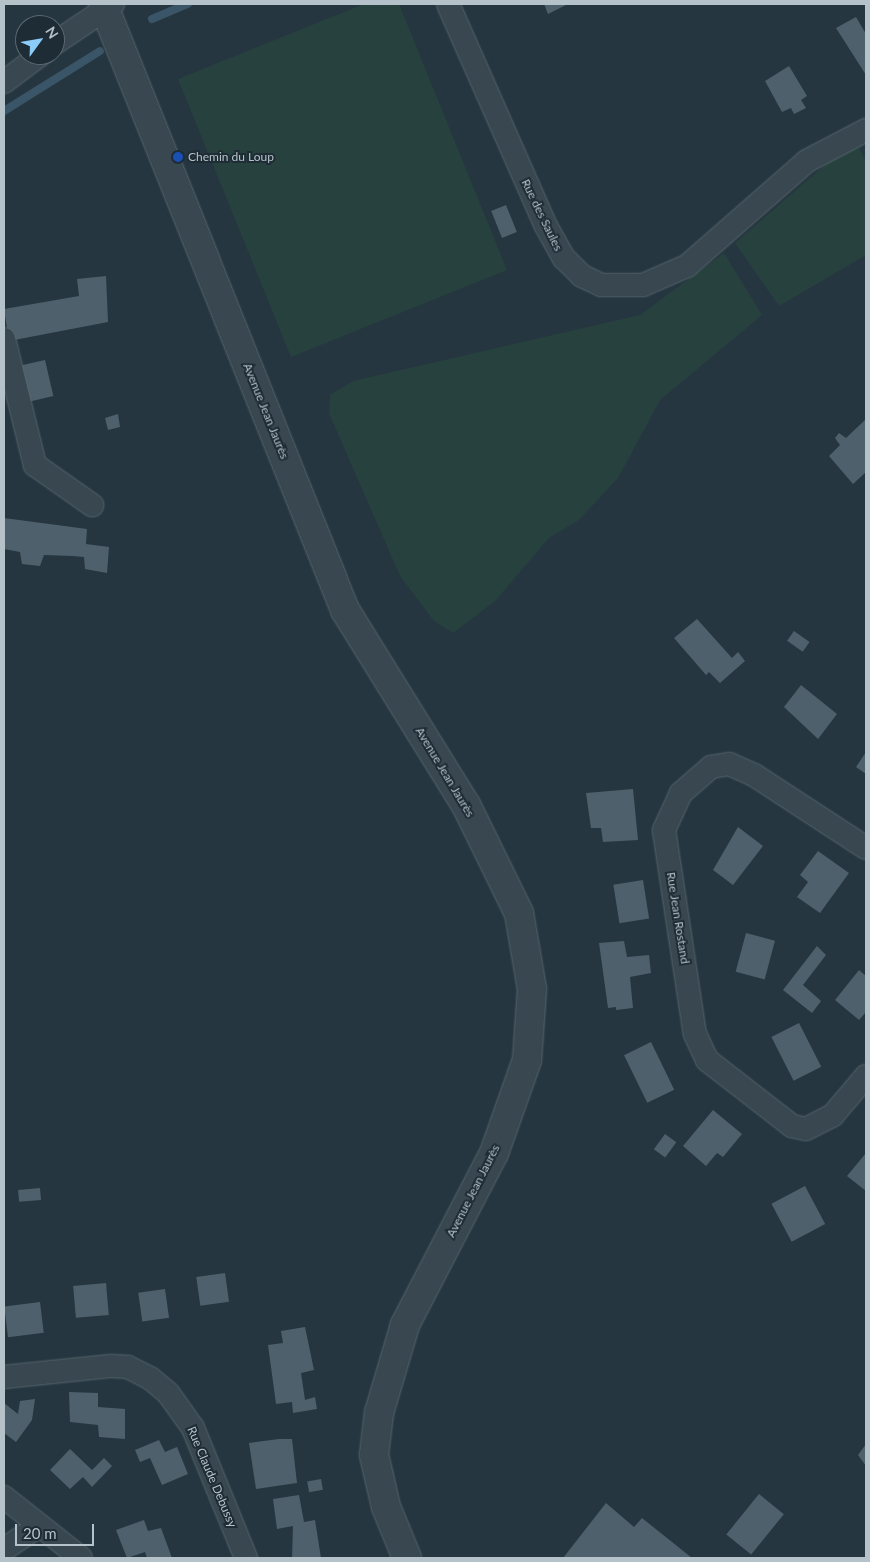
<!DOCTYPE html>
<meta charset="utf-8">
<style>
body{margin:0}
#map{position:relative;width:870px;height:1562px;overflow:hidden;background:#253640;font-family:Lato,sans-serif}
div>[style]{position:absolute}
.green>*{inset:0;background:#27413e}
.stream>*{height:8px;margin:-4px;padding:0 4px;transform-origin:4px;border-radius:4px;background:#395567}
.building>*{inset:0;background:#4e606b;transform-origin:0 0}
.roads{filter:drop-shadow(0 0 1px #57656d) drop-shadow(0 0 1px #57656d)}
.minor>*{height:22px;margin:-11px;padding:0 11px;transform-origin:11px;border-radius:11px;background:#394750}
.tertiary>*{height:28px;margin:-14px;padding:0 14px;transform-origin:14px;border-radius:14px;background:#394750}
.dots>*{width:14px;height:14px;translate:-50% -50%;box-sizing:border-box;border:2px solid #1e2c35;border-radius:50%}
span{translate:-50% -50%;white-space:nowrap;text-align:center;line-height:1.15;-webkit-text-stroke:4px #1e2c35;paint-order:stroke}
.poi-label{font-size:12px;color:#b6c2ca}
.left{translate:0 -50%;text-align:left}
.street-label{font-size:12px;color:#b6c2ca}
.frame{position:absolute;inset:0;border:5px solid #b6c2ca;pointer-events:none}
.north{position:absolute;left:15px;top:15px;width:50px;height:50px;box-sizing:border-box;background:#1e2c35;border:1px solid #5b6871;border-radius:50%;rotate:58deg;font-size:14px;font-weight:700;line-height:20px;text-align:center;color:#b6c2ca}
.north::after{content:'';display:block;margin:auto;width:18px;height:22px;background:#8cccf8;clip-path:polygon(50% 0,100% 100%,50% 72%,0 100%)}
.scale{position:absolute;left:15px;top:1524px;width:79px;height:22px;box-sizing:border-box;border:2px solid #b6c2ca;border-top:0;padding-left:6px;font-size:15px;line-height:18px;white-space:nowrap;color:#b6c2ca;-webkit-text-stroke:4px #1e2c35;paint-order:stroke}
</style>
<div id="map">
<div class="green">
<i style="clip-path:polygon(364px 4px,399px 4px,507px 270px,291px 357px,178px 79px)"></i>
<i style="clip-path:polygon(858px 146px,866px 161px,866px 255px,779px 306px,735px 243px,834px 157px)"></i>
<i style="clip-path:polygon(724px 253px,762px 315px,660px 400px,618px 478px,579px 520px,549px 538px,495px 601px,453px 633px,434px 621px,400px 576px,329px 413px,330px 395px,353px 381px,640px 315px)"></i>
</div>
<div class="stream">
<i style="left:152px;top:19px;width:39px;rotate:-23deg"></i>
<i style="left:4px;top:111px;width:113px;rotate:-32deg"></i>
</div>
<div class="building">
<i style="clip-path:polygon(544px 4px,565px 4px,566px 5px,548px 14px)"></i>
<i style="clip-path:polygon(856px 17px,866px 34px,866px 75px,836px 28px)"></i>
<i style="clip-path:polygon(789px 66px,807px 96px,801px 100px,806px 108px,794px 114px,791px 108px,782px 112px,765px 81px)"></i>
<i style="left:506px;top:205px;width:29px;height:16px;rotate:68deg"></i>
<i style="clip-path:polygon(106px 276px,108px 322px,9px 341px,4px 309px,79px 296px,77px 279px)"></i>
<i style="left:45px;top:360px;width:37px;height:25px;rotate:77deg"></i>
<i style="clip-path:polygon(118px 414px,120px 427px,108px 430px,105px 418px)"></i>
<i style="clip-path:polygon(866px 419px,866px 472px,853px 484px,829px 456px,840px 445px,835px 438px,839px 433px,846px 438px)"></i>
<i style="clip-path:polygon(4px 518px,87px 529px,86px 544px,109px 547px,107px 573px,85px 569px,84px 557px,72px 556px,44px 555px,40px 566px,22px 564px,20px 552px,4px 549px)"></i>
<i style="clip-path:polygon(697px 619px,732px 658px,738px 652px,745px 661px,720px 683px,709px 672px,706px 675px,674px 638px)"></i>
<i style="left:794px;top:631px;width:19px;height:12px;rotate:35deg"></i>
<i style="clip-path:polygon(801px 685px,837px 714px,818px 739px,784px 707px)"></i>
<i style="clip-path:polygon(866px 752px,866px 774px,856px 767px)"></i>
<i style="clip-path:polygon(633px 789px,638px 840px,603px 842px,601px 828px,591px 828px,586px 793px)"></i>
<i style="clip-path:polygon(738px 827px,763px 846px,733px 885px,713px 870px)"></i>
<i style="clip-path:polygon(818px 851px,849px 873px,820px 913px,797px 897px,808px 882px,800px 875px)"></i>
<i style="left:643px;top:880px;width:39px;height:30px;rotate:81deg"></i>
<i style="left:746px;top:933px;width:30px;height:40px;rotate:15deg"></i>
<i style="clip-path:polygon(624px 941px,627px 957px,649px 955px,651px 973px,630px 977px,633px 1008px,616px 1010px,616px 1007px,608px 1008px,599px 943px)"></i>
<i style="clip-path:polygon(817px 946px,826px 955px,803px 985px,821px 1001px,812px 1013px,783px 990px)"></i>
<i style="clip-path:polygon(859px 970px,866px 976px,866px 1012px,859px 1020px,835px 1000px)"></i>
<i style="left:799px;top:1023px;width:49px;height:31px;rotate:63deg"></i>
<i style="left:651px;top:1042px;width:53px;height:30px;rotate:64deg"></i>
<i style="clip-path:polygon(713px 1110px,742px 1134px,723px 1157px,717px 1153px,706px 1166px,683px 1146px)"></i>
<i style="left:665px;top:1134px;width:14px;height:19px;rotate:36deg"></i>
<i style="clip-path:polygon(866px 1153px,866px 1191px,847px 1176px)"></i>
<i style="left:805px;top:1186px;width:43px;height:38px;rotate:62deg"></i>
<i style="left:40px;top:1188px;width:12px;height:22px;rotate:85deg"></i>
<i style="left:225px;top:1273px;width:29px;height:29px;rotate:82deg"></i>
<i style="left:106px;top:1283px;width:32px;height:33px;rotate:85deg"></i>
<i style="left:165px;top:1289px;width:29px;height:27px;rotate:82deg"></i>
<i style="left:40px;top:1302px;width:31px;height:36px;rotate:83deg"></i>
<i style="clip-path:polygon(305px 1327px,314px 1370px,301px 1373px,305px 1400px,315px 1397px,317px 1409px,293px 1413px,292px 1402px,276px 1404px,268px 1345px,283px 1343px,281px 1331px)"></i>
<i style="clip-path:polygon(69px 1392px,98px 1393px,98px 1407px,125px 1409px,125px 1439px,99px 1437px,98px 1425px,70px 1422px)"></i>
<i style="clip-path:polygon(35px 1399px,32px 1420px,16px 1442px,4px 1433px,4px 1403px,18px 1414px,20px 1401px)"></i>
<i style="clip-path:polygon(279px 1439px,292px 1439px,297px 1483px,256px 1489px,249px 1443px)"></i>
<i style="clip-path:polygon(159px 1440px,165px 1452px,177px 1447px,188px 1474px,162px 1485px,150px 1458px,140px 1462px,135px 1450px)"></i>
<i style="clip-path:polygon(866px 1444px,866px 1466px,858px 1455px)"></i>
<i style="clip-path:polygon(70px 1449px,92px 1470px,104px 1458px,112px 1466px,92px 1487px,83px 1477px,70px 1489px,50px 1470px)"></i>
<i style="left:321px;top:1479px;width:11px;height:14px;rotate:80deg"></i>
<i style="left:759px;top:1494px;width:32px;height:52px;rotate:39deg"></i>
<i style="clip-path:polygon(299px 1495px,304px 1522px,315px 1520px,321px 1558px,292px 1558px,293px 1526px,277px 1529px,273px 1499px)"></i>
<i style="clip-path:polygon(606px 1503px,634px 1527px,642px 1518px,692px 1558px,563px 1558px)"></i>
<i style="clip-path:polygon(144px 1520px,148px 1531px,161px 1528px,172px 1558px,147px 1558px,145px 1552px,127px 1558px,116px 1530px)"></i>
</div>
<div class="roads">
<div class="minor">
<i style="left:448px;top:4px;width:243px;rotate:66.2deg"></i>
<i style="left:546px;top:226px;width:37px;rotate:61deg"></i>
<i style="left:564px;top:258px;width:25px;rotate:45deg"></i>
<i style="left:582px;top:276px;width:21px;rotate:25deg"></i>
<i style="left:601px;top:285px;width:42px"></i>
<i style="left:643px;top:285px;width:48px;rotate:-23.4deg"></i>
<i style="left:687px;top:266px;width:159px;rotate:-41.2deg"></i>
<i style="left:807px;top:161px;width:67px;rotate:-27.7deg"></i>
<i style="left:55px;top:43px;width:70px;rotate:-33.9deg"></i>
<i style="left:4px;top:82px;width:45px;rotate:-36.9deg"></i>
<i style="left:4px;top:339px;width:130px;rotate:76.2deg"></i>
<i style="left:35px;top:465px;width:70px;rotate:35.1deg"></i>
<i style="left:866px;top:848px;width:134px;rotate:-146.9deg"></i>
<i style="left:754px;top:775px;width:27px;rotate:-156deg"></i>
<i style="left:729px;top:764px;width:18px;rotate:171deg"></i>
<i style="left:711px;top:767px;width:40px;rotate:139deg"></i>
<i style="left:681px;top:793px;width:41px;rotate:114.7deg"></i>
<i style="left:664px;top:830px;width:206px;rotate:81.4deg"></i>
<i style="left:695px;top:1034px;width:29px;rotate:65deg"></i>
<i style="left:707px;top:1060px;width:108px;rotate:37.8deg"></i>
<i style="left:792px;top:1126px;width:14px;rotate:12deg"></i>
<i style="left:806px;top:1129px;width:30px;rotate:-27deg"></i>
<i style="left:833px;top:1115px;width:51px;rotate:-49.8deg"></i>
<i style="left:4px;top:1377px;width:108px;rotate:-5.9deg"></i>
<i style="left:111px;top:1366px;width:17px;rotate:3deg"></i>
<i style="left:128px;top:1367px;width:25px;rotate:27deg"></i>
<i style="left:150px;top:1378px;width:23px;rotate:40deg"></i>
<i style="left:168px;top:1393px;width:43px;rotate:54.5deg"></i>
<i style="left:193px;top:1428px;width:140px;rotate:67.8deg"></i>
<i style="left:4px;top:1497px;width:98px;rotate:38.4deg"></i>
<i style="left:4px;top:1549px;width:42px;rotate:-33.3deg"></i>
</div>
<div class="tertiary">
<i style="left:103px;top:4px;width:653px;rotate:68.23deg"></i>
<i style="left:345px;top:610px;width:229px;rotate:58.2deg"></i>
<i style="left:466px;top:805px;width:120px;rotate:63.9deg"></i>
<i style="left:519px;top:913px;width:77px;rotate:80.3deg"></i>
<i style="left:532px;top:989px;width:71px;rotate:94deg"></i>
<i style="left:527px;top:1060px;width:99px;rotate:109.5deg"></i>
<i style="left:494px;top:1153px;width:194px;rotate:117.4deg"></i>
<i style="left:405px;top:1325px;width:92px;rotate:106.5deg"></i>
<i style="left:379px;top:1413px;width:42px;rotate:96.8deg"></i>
<i style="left:374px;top:1455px;width:53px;rotate:77deg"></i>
<i style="left:386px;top:1507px;width:55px;rotate:67.6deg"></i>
</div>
</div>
<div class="dots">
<i style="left:178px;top:157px;background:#1a4fb4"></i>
</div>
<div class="poi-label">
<span class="left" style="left:188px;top:157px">Chemin du Loup</span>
</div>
<div class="street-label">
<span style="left:542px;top:215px;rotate:64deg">Rue des Saules</span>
<span style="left:266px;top:411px;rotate:68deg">Avenue Jean Jaurès</span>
<span style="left:445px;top:772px;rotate:59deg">Avenue Jean Jaurès</span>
<span style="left:678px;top:918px;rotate:81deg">Rue Jean Rostand</span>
<span style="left:473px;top:1191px;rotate:-63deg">Avenue Jean Jaurès</span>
<span style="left:212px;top:1477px;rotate:67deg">Rue Claude Debussy</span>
</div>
<div class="frame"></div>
<div class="north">N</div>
<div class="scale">20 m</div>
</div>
